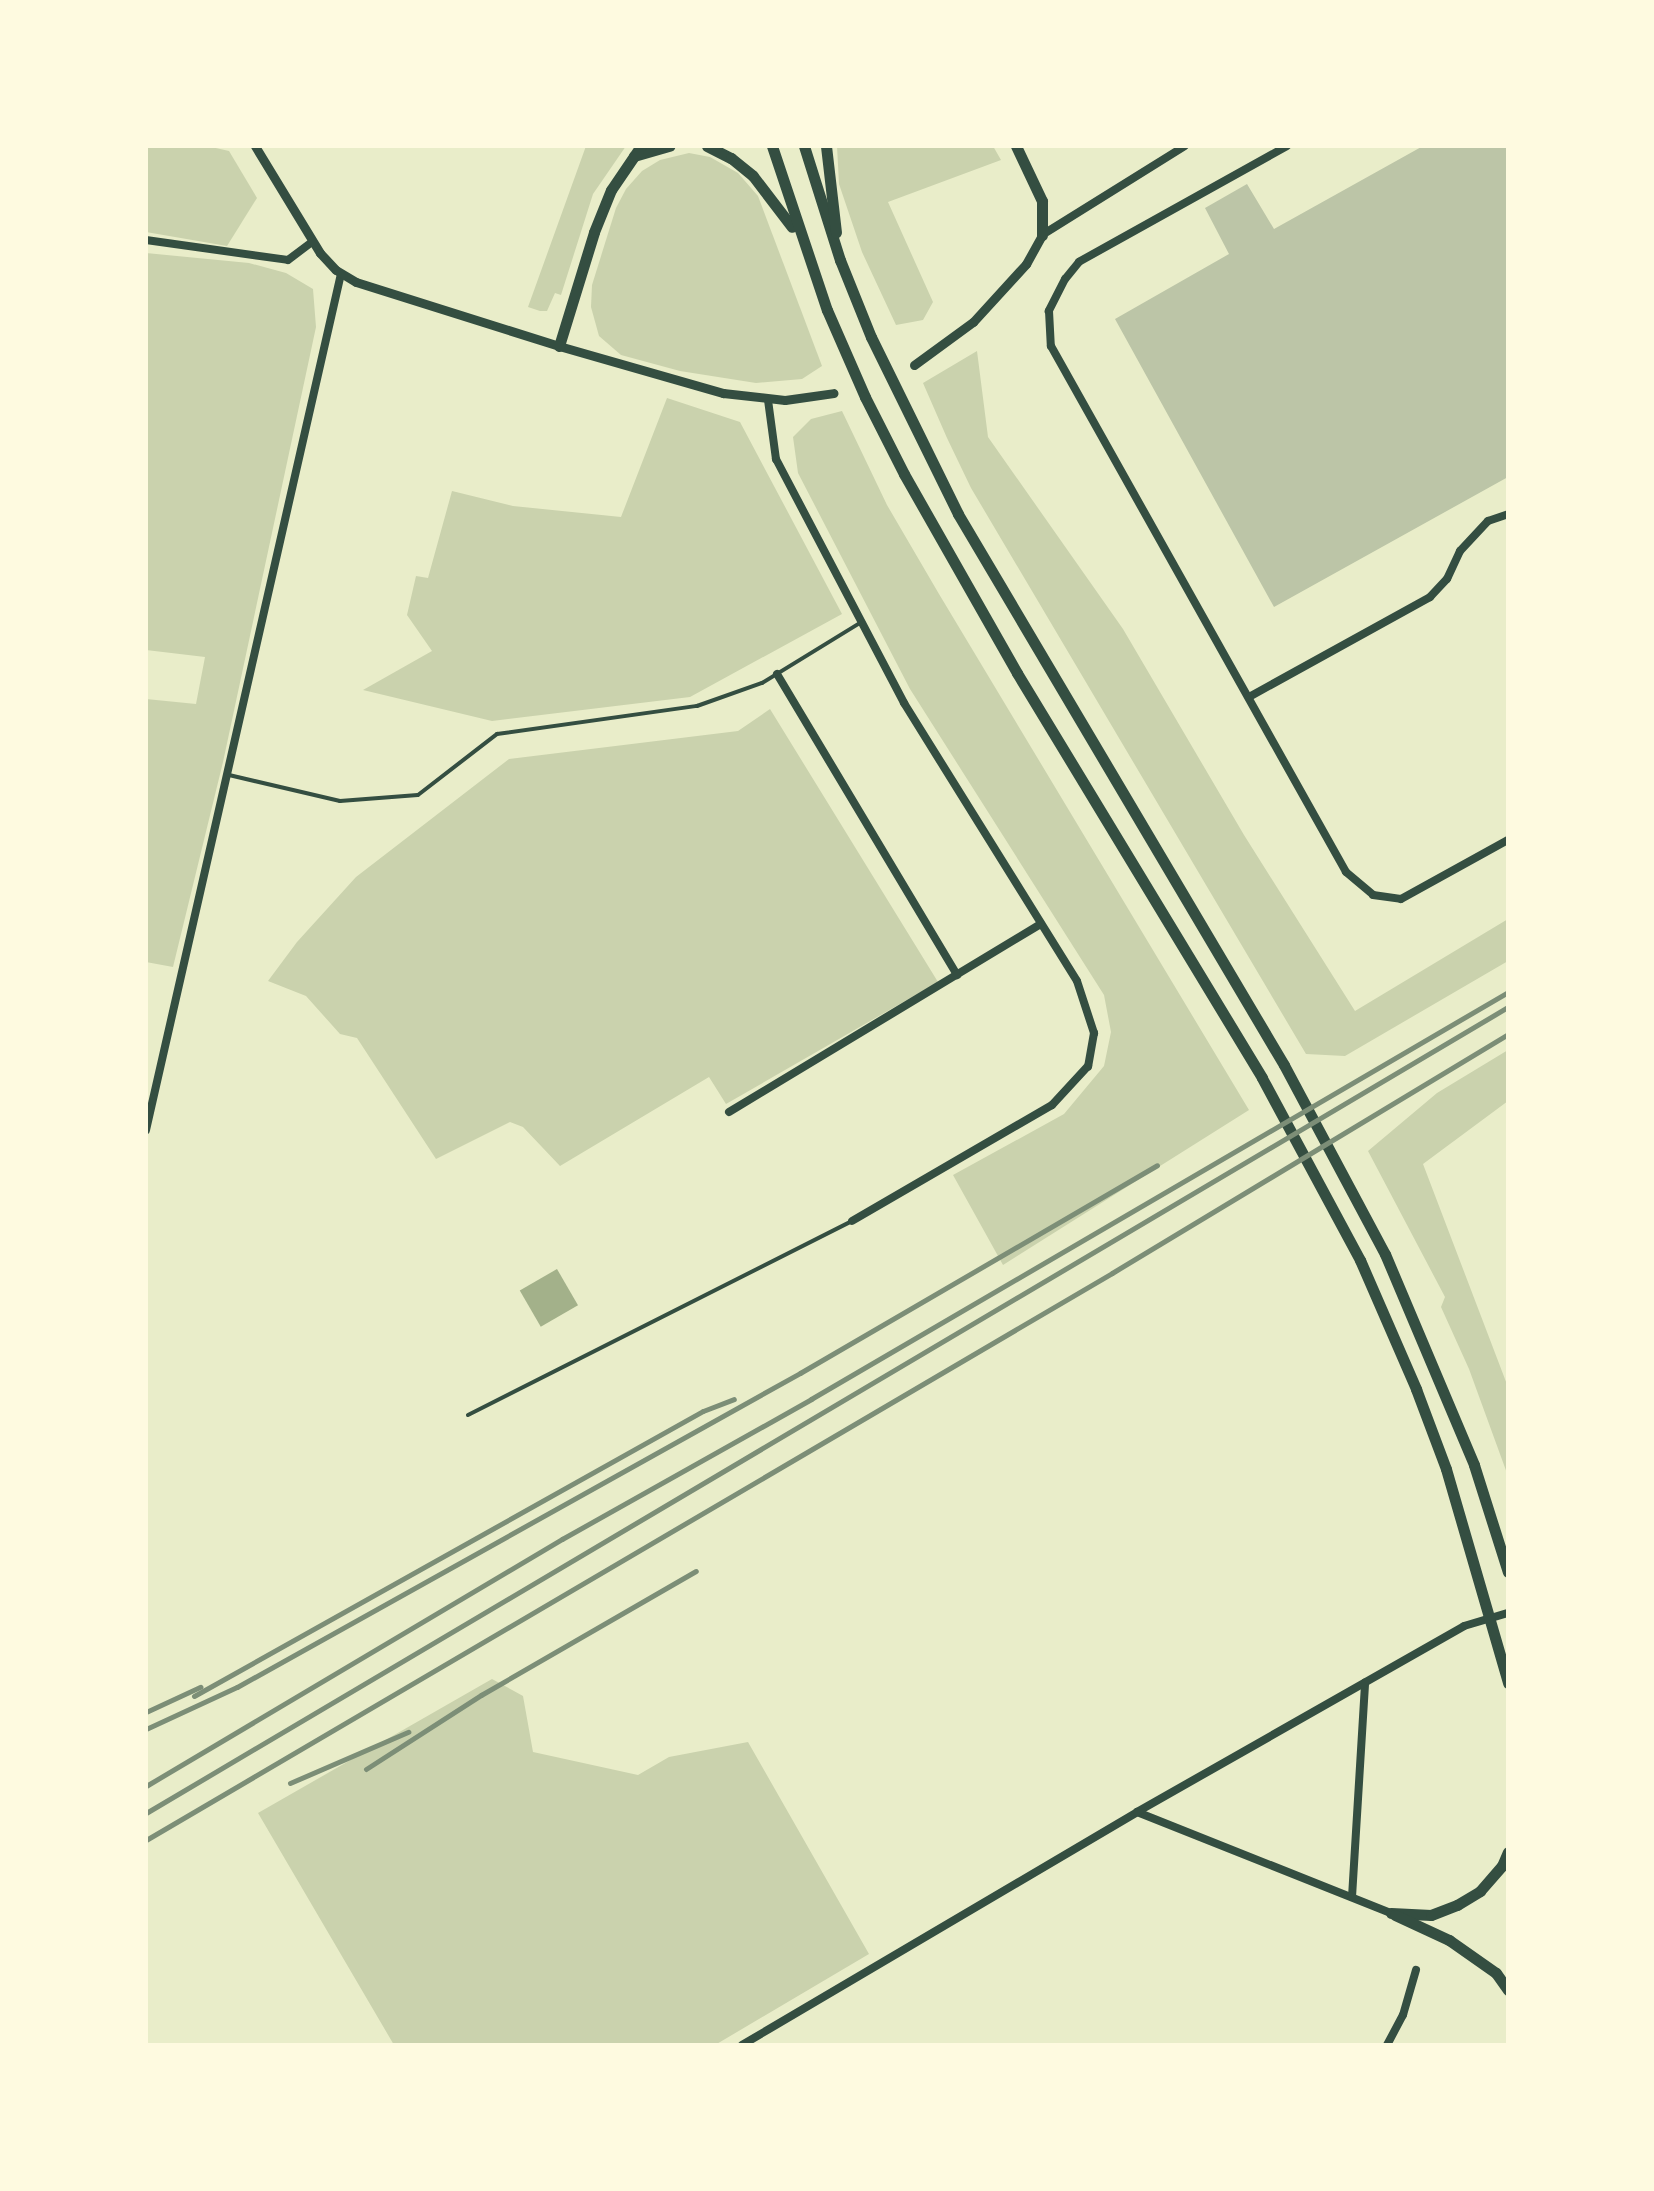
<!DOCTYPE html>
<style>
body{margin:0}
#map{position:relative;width:1654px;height:2191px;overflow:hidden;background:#e9edc9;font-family:Karla,sans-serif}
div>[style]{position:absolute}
.green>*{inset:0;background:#cad2ad}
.water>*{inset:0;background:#a3b18a;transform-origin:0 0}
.building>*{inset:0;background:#bcc5a7}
.service>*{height:4px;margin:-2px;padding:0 2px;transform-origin:2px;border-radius:2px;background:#344e41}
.minor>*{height:8px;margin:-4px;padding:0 4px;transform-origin:4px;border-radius:4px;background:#344e41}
.tertiary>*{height:9px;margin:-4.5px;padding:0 4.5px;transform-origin:4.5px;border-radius:4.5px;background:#344e41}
.secondary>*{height:11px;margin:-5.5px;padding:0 5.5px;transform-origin:5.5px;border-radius:5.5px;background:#344e41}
.rail>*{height:5px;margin:-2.5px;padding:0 2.5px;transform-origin:2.5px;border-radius:2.5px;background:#7c8e77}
span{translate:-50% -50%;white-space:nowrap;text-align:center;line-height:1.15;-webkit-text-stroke:6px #fefae0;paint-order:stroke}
.frame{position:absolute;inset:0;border:148px solid #fefae0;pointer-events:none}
</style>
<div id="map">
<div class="green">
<i style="clip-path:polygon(146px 146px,207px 146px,229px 151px,257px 198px,227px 246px,146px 232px)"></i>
<i style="clip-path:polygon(586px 146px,626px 146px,593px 194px,561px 295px,555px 293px,547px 311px,540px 311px,528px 307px)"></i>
<i style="clip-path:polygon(837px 146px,993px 146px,1001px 160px,888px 202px,933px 302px,923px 320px,896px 325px,862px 252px,839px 184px)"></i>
<i style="clip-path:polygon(689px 153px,710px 157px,738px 173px,758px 196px,822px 366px,802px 379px,756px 383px,680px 371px,621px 355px,599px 336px,591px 307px,592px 285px,616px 208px,626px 189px,642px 171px,660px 160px)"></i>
<i style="clip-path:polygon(146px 253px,249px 263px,286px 273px,313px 289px,316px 327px,223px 762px,173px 967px,146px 962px,146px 699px,196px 704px,205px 657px,146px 650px)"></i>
<i style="clip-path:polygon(977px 351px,988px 437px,1123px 629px,1244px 835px,1355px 1011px,1508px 919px,1508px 961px,1345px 1056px,1306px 1054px,971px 488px,947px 438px,923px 383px)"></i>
<i style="clip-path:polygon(667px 398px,740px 422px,842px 614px,690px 697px,492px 721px,363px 690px,432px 651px,407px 615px,416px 576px,428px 578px,452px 491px,513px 506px,621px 517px)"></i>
<i style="clip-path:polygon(842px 411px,887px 505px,939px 594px,1249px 1110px,1003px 1265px,953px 1175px,1064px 1114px,1104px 1066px,1111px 1032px,1104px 995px,910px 689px,798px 473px,793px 437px,811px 419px)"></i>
<i style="clip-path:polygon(770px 709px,938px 982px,726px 1104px,709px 1077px,560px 1166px,523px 1127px,510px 1122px,436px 1159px,357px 1038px,340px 1034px,306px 996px,268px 981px,297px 942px,356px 877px,509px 759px,738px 731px)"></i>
<i style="clip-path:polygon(1508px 1050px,1508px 1101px,1423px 1164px,1508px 1387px,1508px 1476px,1469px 1369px,1441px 1307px,1445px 1297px,1368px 1151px,1437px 1093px)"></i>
<i style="clip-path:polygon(492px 1679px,523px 1696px,533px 1752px,638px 1775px,669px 1757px,748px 1742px,869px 1954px,715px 2045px,394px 2045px,258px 1813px)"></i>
</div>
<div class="water">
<i style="left:557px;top:1269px;width:42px;height:43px;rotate:60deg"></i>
</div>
<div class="building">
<i style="clip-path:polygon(1423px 146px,1508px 146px,1508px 477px,1274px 607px,1115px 319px,1229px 254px,1205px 208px,1247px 184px,1274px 229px)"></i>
</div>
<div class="service">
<i style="left:229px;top:775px;width:114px;rotate:13.2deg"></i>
<i style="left:340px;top:801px;width:78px;rotate:-4.4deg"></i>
<i style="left:418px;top:795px;width:100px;rotate:-37.7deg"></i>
<i style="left:497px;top:734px;width:202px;rotate:-8deg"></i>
<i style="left:697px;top:706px;width:69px;rotate:-19.5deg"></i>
<i style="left:762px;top:683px;width:115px;rotate:-31.5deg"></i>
<i style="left:468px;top:1415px;width:430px;rotate:-26.8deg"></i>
</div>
<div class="minor">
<i style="left:1287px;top:146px;width:238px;rotate:150.9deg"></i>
<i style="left:1079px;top:262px;width:22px;rotate:129deg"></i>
<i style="left:1065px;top:279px;width:36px;rotate:117deg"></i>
<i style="left:1049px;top:311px;width:35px;rotate:87deg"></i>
<i style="left:1051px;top:346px;width:603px;rotate:60.71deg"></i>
<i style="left:1346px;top:872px;width:35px;rotate:40deg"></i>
<i style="left:1373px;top:895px;width:28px;rotate:8deg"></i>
<i style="left:1401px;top:899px;width:122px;rotate:-28.9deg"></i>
<i style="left:1042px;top:235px;width:168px;rotate:-31.9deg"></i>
<i style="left:146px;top:240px;width:143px;rotate:8deg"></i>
<i style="left:288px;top:260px;width:31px;rotate:-37deg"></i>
<i style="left:768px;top:400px;width:60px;rotate:82.3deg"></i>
<i style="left:776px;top:459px;width:276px;rotate:62.3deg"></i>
<i style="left:904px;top:703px;width:327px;rotate:58.1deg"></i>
<i style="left:1077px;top:981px;width:55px;rotate:71.9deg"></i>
<i style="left:1094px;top:1033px;width:34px;rotate:100deg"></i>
<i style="left:1088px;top:1066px;width:53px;rotate:132.7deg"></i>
<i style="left:1052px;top:1105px;width:231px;rotate:149.9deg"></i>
<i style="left:777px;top:674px;width:351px;rotate:59.1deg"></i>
<i style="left:1249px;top:697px;width:207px;rotate:-28.9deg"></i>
<i style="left:1430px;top:597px;width:25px;rotate:-47deg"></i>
<i style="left:1447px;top:579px;width:31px;rotate:-65deg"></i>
<i style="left:1460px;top:551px;width:41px;rotate:-47deg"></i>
<i style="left:1488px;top:521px;width:21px;rotate:-19deg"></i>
<i style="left:729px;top:1112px;width:364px;rotate:-31.1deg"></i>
<i style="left:146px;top:1130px;width:878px;rotate:-77.17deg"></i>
<i style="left:1137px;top:1812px;width:273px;rotate:21.7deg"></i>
<i style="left:1352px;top:1897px;width:215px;rotate:-86.5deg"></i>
<i style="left:742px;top:2045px;width:459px;rotate:-30.5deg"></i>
<i style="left:1137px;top:1812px;width:376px;rotate:-29.6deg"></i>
<i style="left:1464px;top:1626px;width:46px;rotate:-16.5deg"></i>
<i style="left:1387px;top:2045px;width:34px;rotate:-62deg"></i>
<i style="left:1403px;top:2015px;width:47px;rotate:-73.9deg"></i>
</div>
<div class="tertiary">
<i style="left:255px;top:146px;width:125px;rotate:58.7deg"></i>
<i style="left:320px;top:253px;width:23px;rotate:47deg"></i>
<i style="left:336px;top:270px;width:23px;rotate:31deg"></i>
<i style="left:356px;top:282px;width:213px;rotate:17.5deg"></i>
<i style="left:559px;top:346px;width:171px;rotate:16deg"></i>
<i style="left:723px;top:393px;width:62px;rotate:6.4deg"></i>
<i style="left:785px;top:400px;width:49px;rotate:-8.1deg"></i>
<i style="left:914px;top:365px;width:73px;rotate:-36.1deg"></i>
<i style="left:973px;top:322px;width:79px;rotate:-47.6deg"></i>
<i style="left:1026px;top:264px;width:33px;rotate:-61deg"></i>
</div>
<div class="secondary">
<i style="left:707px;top:146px;width:27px;rotate:27deg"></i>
<i style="left:731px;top:158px;width:28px;rotate:39deg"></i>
<i style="left:753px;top:176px;width:64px;rotate:52.6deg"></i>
<i style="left:772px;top:146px;width:173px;rotate:71.5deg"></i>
<i style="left:827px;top:310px;width:95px;rotate:66.4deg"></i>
<i style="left:865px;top:397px;width:86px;rotate:63.1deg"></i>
<i style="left:904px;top:474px;width:229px;rotate:60.4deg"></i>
<i style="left:1017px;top:673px;width:473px;rotate:58.8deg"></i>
<i style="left:1262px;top:1078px;width:207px;rotate:61.7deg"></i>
<i style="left:1360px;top:1260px;width:141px;rotate:66.5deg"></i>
<i style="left:1416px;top:1389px;width:85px;rotate:69.4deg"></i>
<i style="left:1446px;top:1469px;width:223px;rotate:73.8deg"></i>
<i style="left:804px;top:146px;width:120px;rotate:72.5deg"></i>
<i style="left:840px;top:260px;width:83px;rotate:68.1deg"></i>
<i style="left:871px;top:337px;width:197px;rotate:63.8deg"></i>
<i style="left:958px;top:514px;width:640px;rotate:59.39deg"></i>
<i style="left:1284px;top:1065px;width:214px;rotate:61.9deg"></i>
<i style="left:1385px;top:1254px;width:229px;rotate:67.1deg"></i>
<i style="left:1474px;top:1465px;width:112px;rotate:72.4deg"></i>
<i style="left:826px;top:146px;width:87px;rotate:83.4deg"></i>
<i style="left:1016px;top:146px;width:61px;rotate:64.7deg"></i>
<i style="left:1042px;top:201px;width:34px;rotate:90deg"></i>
<i style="left:634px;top:156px;width:37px;rotate:-16deg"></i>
<i style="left:559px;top:346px;width:119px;rotate:-72.9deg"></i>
<i style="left:594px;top:232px;width:45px;rotate:-68deg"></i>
<i style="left:611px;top:190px;width:53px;rotate:-55.7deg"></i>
<i style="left:1391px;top:1913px;width:40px;rotate:2.9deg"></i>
<i style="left:1431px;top:1915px;width:28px;rotate:-21deg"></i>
<i style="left:1457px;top:1905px;width:27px;rotate:-31deg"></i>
<i style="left:1480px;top:1891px;width:33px;rotate:-49deg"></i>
<i style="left:1502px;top:1866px;width:15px;rotate:-67deg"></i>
<i style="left:1395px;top:1915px;width:60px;rotate:24.8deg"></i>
<i style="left:1449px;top:1940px;width:57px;rotate:35.1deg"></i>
<i style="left:1496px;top:1973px;width:21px;rotate:55deg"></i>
</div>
<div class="rail">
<i style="left:194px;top:1696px;width:583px;rotate:-29.25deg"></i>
<i style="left:703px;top:1411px;width:33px;rotate:-21deg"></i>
<i style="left:146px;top:1712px;width:60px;rotate:-24.8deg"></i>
<i style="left:146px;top:1729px;width:100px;rotate:-24.8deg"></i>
<i style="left:237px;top:1687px;width:645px;rotate:-29.15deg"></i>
<i style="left:800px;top:1373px;width:413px;rotate:-30.2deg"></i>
<i style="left:366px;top:1769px;width:137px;rotate:-32.8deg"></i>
<i style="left:481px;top:1695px;width:248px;rotate:-30deg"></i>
<i style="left:290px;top:1783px;width:129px;rotate:-23.4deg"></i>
<i style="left:146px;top:1786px;width:484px;rotate:-30.7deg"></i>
<i style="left:562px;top:1539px;width:286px;rotate:-29.3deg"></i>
<i style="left:811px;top:1399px;width:807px;rotate:-30.28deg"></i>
<i style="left:146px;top:1813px;width:1583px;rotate:-30.62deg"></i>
<i style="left:146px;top:1840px;width:1120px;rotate:-30.41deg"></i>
<i style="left:1112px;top:1273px;width:463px;rotate:-31.1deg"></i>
</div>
<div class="frame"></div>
</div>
